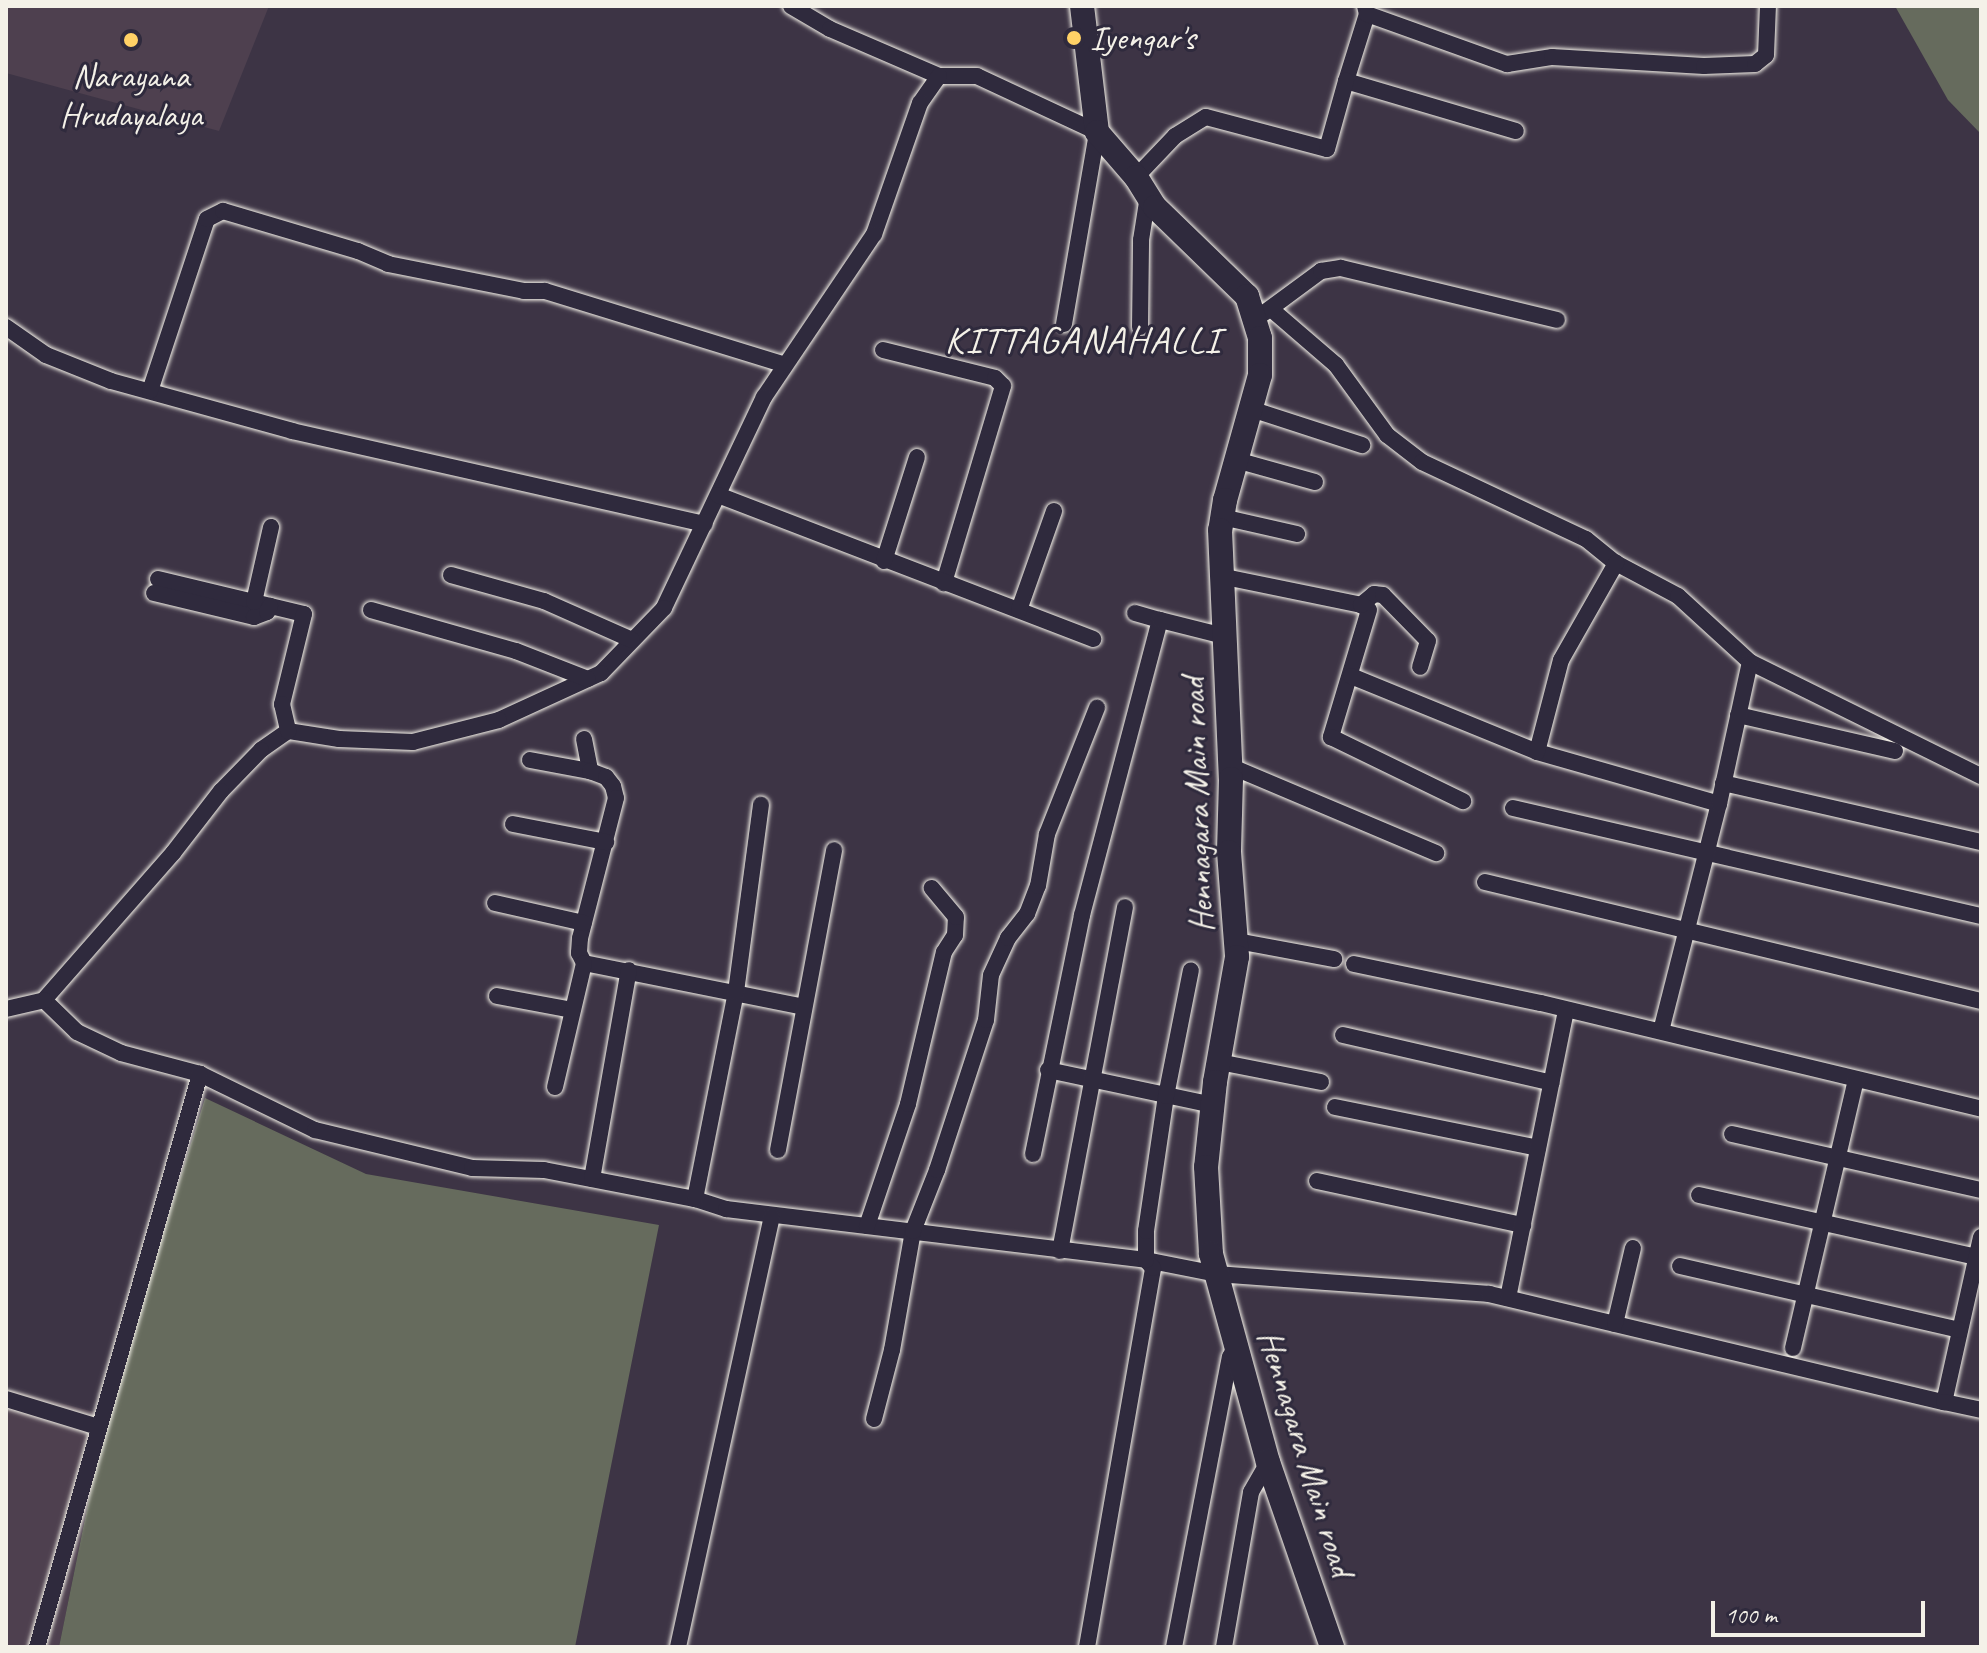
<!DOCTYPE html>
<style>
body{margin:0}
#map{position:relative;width:1987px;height:1653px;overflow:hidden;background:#3d3445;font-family:Caveat,sans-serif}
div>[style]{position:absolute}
.built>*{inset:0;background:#4e404f}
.green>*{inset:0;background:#666b5d}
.roads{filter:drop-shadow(0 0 2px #f4f1e8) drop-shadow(0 0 2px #f4f1e8)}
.street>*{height:16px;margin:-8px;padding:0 8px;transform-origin:8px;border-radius:8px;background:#2f2a3d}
.secondary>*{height:24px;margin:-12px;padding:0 12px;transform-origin:12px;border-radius:12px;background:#2f2a3d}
.dots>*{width:22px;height:22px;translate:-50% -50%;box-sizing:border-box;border:4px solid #2f2a3d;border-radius:50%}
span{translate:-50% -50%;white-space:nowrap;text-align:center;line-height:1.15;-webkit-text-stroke:6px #2f2a3d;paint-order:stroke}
.poi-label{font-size:34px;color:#f4f1e8}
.left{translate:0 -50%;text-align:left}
.street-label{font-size:34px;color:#f4f1e8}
.quarter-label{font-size:38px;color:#f4f1e8;letter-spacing:2px}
.frame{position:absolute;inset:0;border:8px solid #f4f1e8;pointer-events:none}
.scale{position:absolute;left:1711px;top:1601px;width:214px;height:36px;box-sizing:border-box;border:4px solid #f4f1e8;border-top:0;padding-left:10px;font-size:24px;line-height:28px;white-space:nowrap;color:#f4f1e8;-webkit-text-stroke:6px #2f2a3d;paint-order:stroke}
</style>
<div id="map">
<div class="built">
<i style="clip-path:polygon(6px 6px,269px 6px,219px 131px,6px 73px)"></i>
<i style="clip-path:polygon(6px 1389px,106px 1415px,59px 1647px,6px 1647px)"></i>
</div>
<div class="green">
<i style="clip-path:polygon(1895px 6px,1981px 6px,1981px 134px,1948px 100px)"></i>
<i style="clip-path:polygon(205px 1098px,366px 1174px,659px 1225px,575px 1647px,59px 1647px,106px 1415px)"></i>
</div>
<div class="roads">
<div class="street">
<i style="left:791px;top:6px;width:45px;rotate:30.5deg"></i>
<i style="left:830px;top:29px;width:119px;rotate:23.3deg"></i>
<i style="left:1365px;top:6px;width:8px;rotate:76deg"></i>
<i style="left:1367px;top:14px;width:70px;rotate:107.4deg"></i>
<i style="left:1346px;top:81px;width:177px;rotate:16.4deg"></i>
<i style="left:1367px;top:14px;width:149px;rotate:19.7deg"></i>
<i style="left:1507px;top:64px;width:46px;rotate:-8.8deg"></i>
<i style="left:1552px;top:57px;width:152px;rotate:3.4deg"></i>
<i style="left:1704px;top:66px;width:51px;rotate:-2.2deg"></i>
<i style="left:1755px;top:64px;width:14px;rotate:-39deg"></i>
<i style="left:1766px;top:55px;width:49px;rotate:-87.7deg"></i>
<i style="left:1136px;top:177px;width:57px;rotate:-46.4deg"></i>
<i style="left:1175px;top:136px;width:36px;rotate:-32deg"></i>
<i style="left:1206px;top:117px;width:125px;rotate:14.8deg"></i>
<i style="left:1327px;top:149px;width:71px;rotate:-74.4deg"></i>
<i style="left:1271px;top:309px;width:86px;rotate:40.7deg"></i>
<i style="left:1336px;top:365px;width:87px;rotate:53.9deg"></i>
<i style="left:1387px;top:435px;width:44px;rotate:37.6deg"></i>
<i style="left:1422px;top:462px;width:181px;rotate:25.2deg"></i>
<i style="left:1586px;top:539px;width:38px;rotate:39deg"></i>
<i style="left:1616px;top:563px;width:70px;rotate:28deg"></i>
<i style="left:1678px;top:596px;width:98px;rotate:42.5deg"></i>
<i style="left:1750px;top:662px;width:258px;rotate:26.3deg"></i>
<i style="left:1264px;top:313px;width:71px;rotate:-36.4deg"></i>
<i style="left:1321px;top:271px;width:20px;rotate:-9deg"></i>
<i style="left:1341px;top:268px;width:222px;rotate:13.5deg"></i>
<i style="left:1064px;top:324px;width:195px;rotate:-80.2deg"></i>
<i style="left:1097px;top:132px;width:132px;rotate:-155deg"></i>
<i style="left:977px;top:76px;width:38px;rotate:180deg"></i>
<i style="left:939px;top:76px;width:33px;rotate:125deg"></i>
<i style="left:920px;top:103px;width:139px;rotate:109.3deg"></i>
<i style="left:874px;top:234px;width:197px;rotate:124deg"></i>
<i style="left:764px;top:397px;width:233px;rotate:115.4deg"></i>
<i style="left:664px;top:608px;width:91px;rotate:134.1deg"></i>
<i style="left:601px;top:673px;width:112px;rotate:155.3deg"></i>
<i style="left:499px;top:720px;width:89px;rotate:165.7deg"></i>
<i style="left:413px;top:742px;width:74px;rotate:-177.7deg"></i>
<i style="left:339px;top:739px;width:52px;rotate:-171.1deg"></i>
<i style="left:288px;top:731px;width:33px;rotate:145deg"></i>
<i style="left:261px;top:750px;width:57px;rotate:134.3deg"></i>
<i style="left:221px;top:791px;width:78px;rotate:127.7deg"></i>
<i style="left:173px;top:853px;width:196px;rotate:131.3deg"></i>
<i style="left:44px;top:1000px;width:46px;rotate:44.1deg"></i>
<i style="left:77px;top:1032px;width:49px;rotate:25.5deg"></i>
<i style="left:121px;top:1053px;width:82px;rotate:14.9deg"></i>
<i style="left:200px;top:1074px;width:128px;rotate:26deg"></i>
<i style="left:315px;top:1130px;width:162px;rotate:13.6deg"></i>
<i style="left:472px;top:1168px;width:72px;rotate:1.6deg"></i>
<i style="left:544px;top:1170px;width:154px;rotate:10.9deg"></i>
<i style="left:695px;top:1199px;width:33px;rotate:18deg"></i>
<i style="left:726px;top:1209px;width:423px;rotate:6.9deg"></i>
<i style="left:1146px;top:1260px;width:72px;rotate:11.2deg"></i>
<i style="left:1217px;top:1274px;width:273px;rotate:4.2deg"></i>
<i style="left:1489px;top:1294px;width:468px;rotate:13.4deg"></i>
<i style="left:6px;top:327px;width:49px;rotate:35deg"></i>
<i style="left:46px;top:355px;width:70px;rotate:21.8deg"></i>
<i style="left:111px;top:381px;width:188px;rotate:15.4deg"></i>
<i style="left:292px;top:431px;width:423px;rotate:12.7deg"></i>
<i style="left:1140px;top:327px;width:87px;rotate:-89.3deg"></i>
<i style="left:1141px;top:240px;width:45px;rotate:-81deg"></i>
<i style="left:883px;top:350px;width:115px;rotate:14deg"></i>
<i style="left:995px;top:378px;width:11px;rotate:45deg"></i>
<i style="left:1003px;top:386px;width:206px;rotate:106.7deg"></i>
<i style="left:150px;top:391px;width:181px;rotate:-71.7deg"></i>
<i style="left:207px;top:219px;width:18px;rotate:-27deg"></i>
<i style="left:223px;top:211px;width:141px;rotate:16.5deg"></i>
<i style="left:358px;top:251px;width:33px;rotate:23deg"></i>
<i style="left:388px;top:264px;width:139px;rotate:11.2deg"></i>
<i style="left:524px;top:291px;width:21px"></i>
<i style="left:545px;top:291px;width:251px;rotate:17.1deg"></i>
<i style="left:1251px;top:409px;width:117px;rotate:18deg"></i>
<i style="left:1236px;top:460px;width:82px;rotate:15.6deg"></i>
<i style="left:718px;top:495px;width:402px;rotate:21deg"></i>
<i style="left:1222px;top:517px;width:77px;rotate:12.8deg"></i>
<i style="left:884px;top:561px;width:109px;rotate:-72.4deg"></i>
<i style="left:451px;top:575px;width:97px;rotate:15.6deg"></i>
<i style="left:544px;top:601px;width:96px;rotate:23.9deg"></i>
<i style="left:1225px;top:577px;width:139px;rotate:11.6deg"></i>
<i style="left:1361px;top:605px;width:9px;rotate:32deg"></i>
<i style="left:1369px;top:610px;width:133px;rotate:106.7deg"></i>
<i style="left:1331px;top:737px;width:147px;rotate:25.9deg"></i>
<i style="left:158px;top:579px;width:150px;rotate:13.5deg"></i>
<i style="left:304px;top:614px;width:93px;rotate:103.7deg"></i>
<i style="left:282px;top:704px;width:28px;rotate:77deg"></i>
<i style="left:154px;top:593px;width:103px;rotate:13.5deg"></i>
<i style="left:254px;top:617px;width:14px;rotate:-21deg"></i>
<i style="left:267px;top:612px;width:7px;rotate:-63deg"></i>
<i style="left:254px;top:602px;width:77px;rotate:-77.2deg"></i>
<i style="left:1361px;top:605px;width:17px;rotate:-40deg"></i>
<i style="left:1374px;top:594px;width:9px;rotate:6deg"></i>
<i style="left:1383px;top:595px;width:64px;rotate:45.6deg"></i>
<i style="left:1428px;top:641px;width:27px;rotate:107deg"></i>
<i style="left:371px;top:610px;width:151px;rotate:15.8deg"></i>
<i style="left:516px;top:651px;width:77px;rotate:21.3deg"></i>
<i style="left:1019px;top:610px;width:105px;rotate:-70.5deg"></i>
<i style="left:1135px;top:613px;width:26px;rotate:16deg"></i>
<i style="left:1351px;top:676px;width:201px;rotate:22.2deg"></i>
<i style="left:1537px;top:752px;width:189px;rotate:15.9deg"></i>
<i style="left:1738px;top:715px;width:161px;rotate:12.9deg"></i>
<i style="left:584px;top:739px;width:33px;rotate:79deg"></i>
<i style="left:1537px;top:752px;width:95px;rotate:-75.4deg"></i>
<i style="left:1561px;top:660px;width:112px;rotate:-60.4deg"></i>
<i style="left:530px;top:760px;width:61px;rotate:10.4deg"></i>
<i style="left:590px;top:771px;width:17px;rotate:21deg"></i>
<i style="left:606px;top:777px;width:11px;rotate:52deg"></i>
<i style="left:613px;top:786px;width:12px;rotate:76deg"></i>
<i style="left:616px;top:798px;width:145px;rotate:104.4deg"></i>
<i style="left:580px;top:938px;width:15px;rotate:94deg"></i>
<i style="left:579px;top:953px;width:11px;rotate:63deg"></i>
<i style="left:584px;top:963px;width:224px;rotate:11.3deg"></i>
<i style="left:1230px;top:766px;width:224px;rotate:22.9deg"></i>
<i style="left:1723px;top:783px;width:265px;rotate:12.9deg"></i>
<i style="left:1513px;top:808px;width:480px;rotate:13deg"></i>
<i style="left:513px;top:824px;width:95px;rotate:11deg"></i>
<i style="left:1485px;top:882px;width:510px;rotate:13.49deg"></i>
<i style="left:495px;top:903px;width:91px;rotate:12.7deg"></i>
<i style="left:1237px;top:941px;width:99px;rotate:10.5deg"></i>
<i style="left:1354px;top:964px;width:191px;rotate:11.8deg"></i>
<i style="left:1541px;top:1003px;width:453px;rotate:13.5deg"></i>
<i style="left:497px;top:996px;width:76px;rotate:10.6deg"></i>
<i style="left:6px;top:1009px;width:39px;rotate:-13deg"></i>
<i style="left:1661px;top:1031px;width:234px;rotate:-75.7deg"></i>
<i style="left:1719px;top:804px;width:145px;rotate:-77.7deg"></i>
<i style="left:1343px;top:1035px;width:214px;rotate:12.9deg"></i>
<i style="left:1219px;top:1062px;width:104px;rotate:11.1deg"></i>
<i style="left:1048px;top:1070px;width:168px;rotate:12deg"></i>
<i style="left:555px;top:1087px;width:127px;rotate:-76.8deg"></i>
<i style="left:1335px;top:1107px;width:207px;rotate:11.4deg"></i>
<i style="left:1732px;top:1134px;width:255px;rotate:12.7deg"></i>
<i style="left:778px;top:1150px;width:305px;rotate:-79.4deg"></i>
<i style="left:1033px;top:1154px;width:244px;rotate:-78.4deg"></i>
<i style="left:1082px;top:915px;width:305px;rotate:-75.2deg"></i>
<i style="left:1160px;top:620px;width:66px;rotate:14deg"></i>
<i style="left:592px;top:1179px;width:212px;rotate:-80deg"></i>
<i style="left:1317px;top:1181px;width:211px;rotate:12.1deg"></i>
<i style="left:1699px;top:1195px;width:285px;rotate:12.6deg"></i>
<i style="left:695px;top:1199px;width:211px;rotate:-78.8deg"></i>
<i style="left:736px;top:992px;width:189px;rotate:-82.4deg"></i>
<i style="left:867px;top:1226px;width:129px;rotate:-71.4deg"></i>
<i style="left:908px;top:1104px;width:156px;rotate:-76.7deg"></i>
<i style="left:944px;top:952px;width:20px;rotate:-57deg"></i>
<i style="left:955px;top:935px;width:18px;rotate:-87deg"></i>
<i style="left:956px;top:917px;width:38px;rotate:-130deg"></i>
<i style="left:1981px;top:1237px;width:169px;rotate:102.6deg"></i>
<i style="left:1944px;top:1402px;width:38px;rotate:12deg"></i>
<i style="left:1060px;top:1251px;width:350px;rotate:-79.3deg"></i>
<i style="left:1680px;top:1266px;width:287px;rotate:12.9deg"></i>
<i style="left:1508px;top:1298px;width:294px;rotate:-78.6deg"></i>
<i style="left:1615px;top:1324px;width:78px;rotate:-76.7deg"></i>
<i style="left:1793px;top:1348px;width:276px;rotate:-76.8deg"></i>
<i style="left:6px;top:1399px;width:96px;rotate:16.9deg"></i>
<i style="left:874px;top:1419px;width:71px;rotate:-75.4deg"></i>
<i style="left:892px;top:1350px;width:121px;rotate:-80deg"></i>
<i style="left:913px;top:1231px;width:66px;rotate:-68.5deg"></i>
<i style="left:937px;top:1170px;width:158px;rotate:-71.9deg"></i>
<i style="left:986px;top:1020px;width:45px;rotate:-83.7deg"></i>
<i style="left:991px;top:975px;width:41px;rotate:-65.3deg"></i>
<i style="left:1008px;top:938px;width:31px;rotate:-52deg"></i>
<i style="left:1027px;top:914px;width:30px;rotate:-69deg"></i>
<i style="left:1038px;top:886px;width:53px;rotate:-80.2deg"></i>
<i style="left:1047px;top:834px;width:136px;rotate:-68.4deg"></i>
<i style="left:37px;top:1647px;width:596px;rotate:-74.12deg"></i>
<i style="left:678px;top:1647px;width:441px;rotate:-77.7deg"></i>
<i style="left:1087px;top:1647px;width:385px;rotate:-80.1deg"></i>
<i style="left:1153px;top:1268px;width:11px;rotate:-131deg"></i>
<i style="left:1146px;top:1260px;width:29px;rotate:-90deg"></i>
<i style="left:1146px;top:1231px;width:136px;rotate:-81.6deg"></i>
<i style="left:1166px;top:1096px;width:128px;rotate:-78.8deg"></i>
<i style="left:1174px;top:1647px;width:295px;rotate:-79.1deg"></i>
<i style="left:1230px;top:1357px;width:13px;rotate:-61deg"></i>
<i style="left:1224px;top:1647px;width:157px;rotate:-80.1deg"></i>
<i style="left:1251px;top:1492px;width:34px;rotate:-60deg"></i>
</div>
<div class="secondary">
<i style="left:1082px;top:6px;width:127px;rotate:83.2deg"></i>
<i style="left:1097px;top:132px;width:60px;rotate:49.1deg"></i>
<i style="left:1136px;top:177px;width:36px;rotate:58deg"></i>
<i style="left:1155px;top:207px;width:128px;rotate:44.1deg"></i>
<i style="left:1247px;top:296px;width:44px;rotate:72.8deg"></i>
<i style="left:1260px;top:338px;width:37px;rotate:90deg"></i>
<i style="left:1260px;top:375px;width:130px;rotate:105.6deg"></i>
<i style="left:1225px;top:500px;width:30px;rotate:99deg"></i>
<i style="left:1220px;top:530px;width:249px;rotate:87.5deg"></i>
<i style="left:1231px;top:779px;width:73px;rotate:91.6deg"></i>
<i style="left:1229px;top:852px;width:105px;rotate:85.6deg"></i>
<i style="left:1237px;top:957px;width:127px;rotate:100deg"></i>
<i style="left:1215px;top:1082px;width:85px;rotate:96deg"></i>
<i style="left:1206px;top:1167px;width:87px;rotate:86.7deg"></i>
<i style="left:1211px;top:1254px;width:216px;rotate:74.7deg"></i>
<i style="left:1268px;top:1462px;width:196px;rotate:70.9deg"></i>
</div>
</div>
<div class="dots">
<i style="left:1074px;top:38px;background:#ffd166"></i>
<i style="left:131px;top:40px;background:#ffd166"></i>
</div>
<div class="poi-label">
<span class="left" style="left:1090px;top:38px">Iyengar's</span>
<span style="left:131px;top:95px">Narayana<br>Hrudayalaya</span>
</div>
<div class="street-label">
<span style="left:1197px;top:805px;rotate:-92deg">Hennagara Main road</span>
<span style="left:1306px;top:1453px;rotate:73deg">Hennagara Main road</span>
</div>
<div class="quarter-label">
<span style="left:1083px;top:340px">KITTAGANAHALLI</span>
</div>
<div class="frame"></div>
<div class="scale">100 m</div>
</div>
